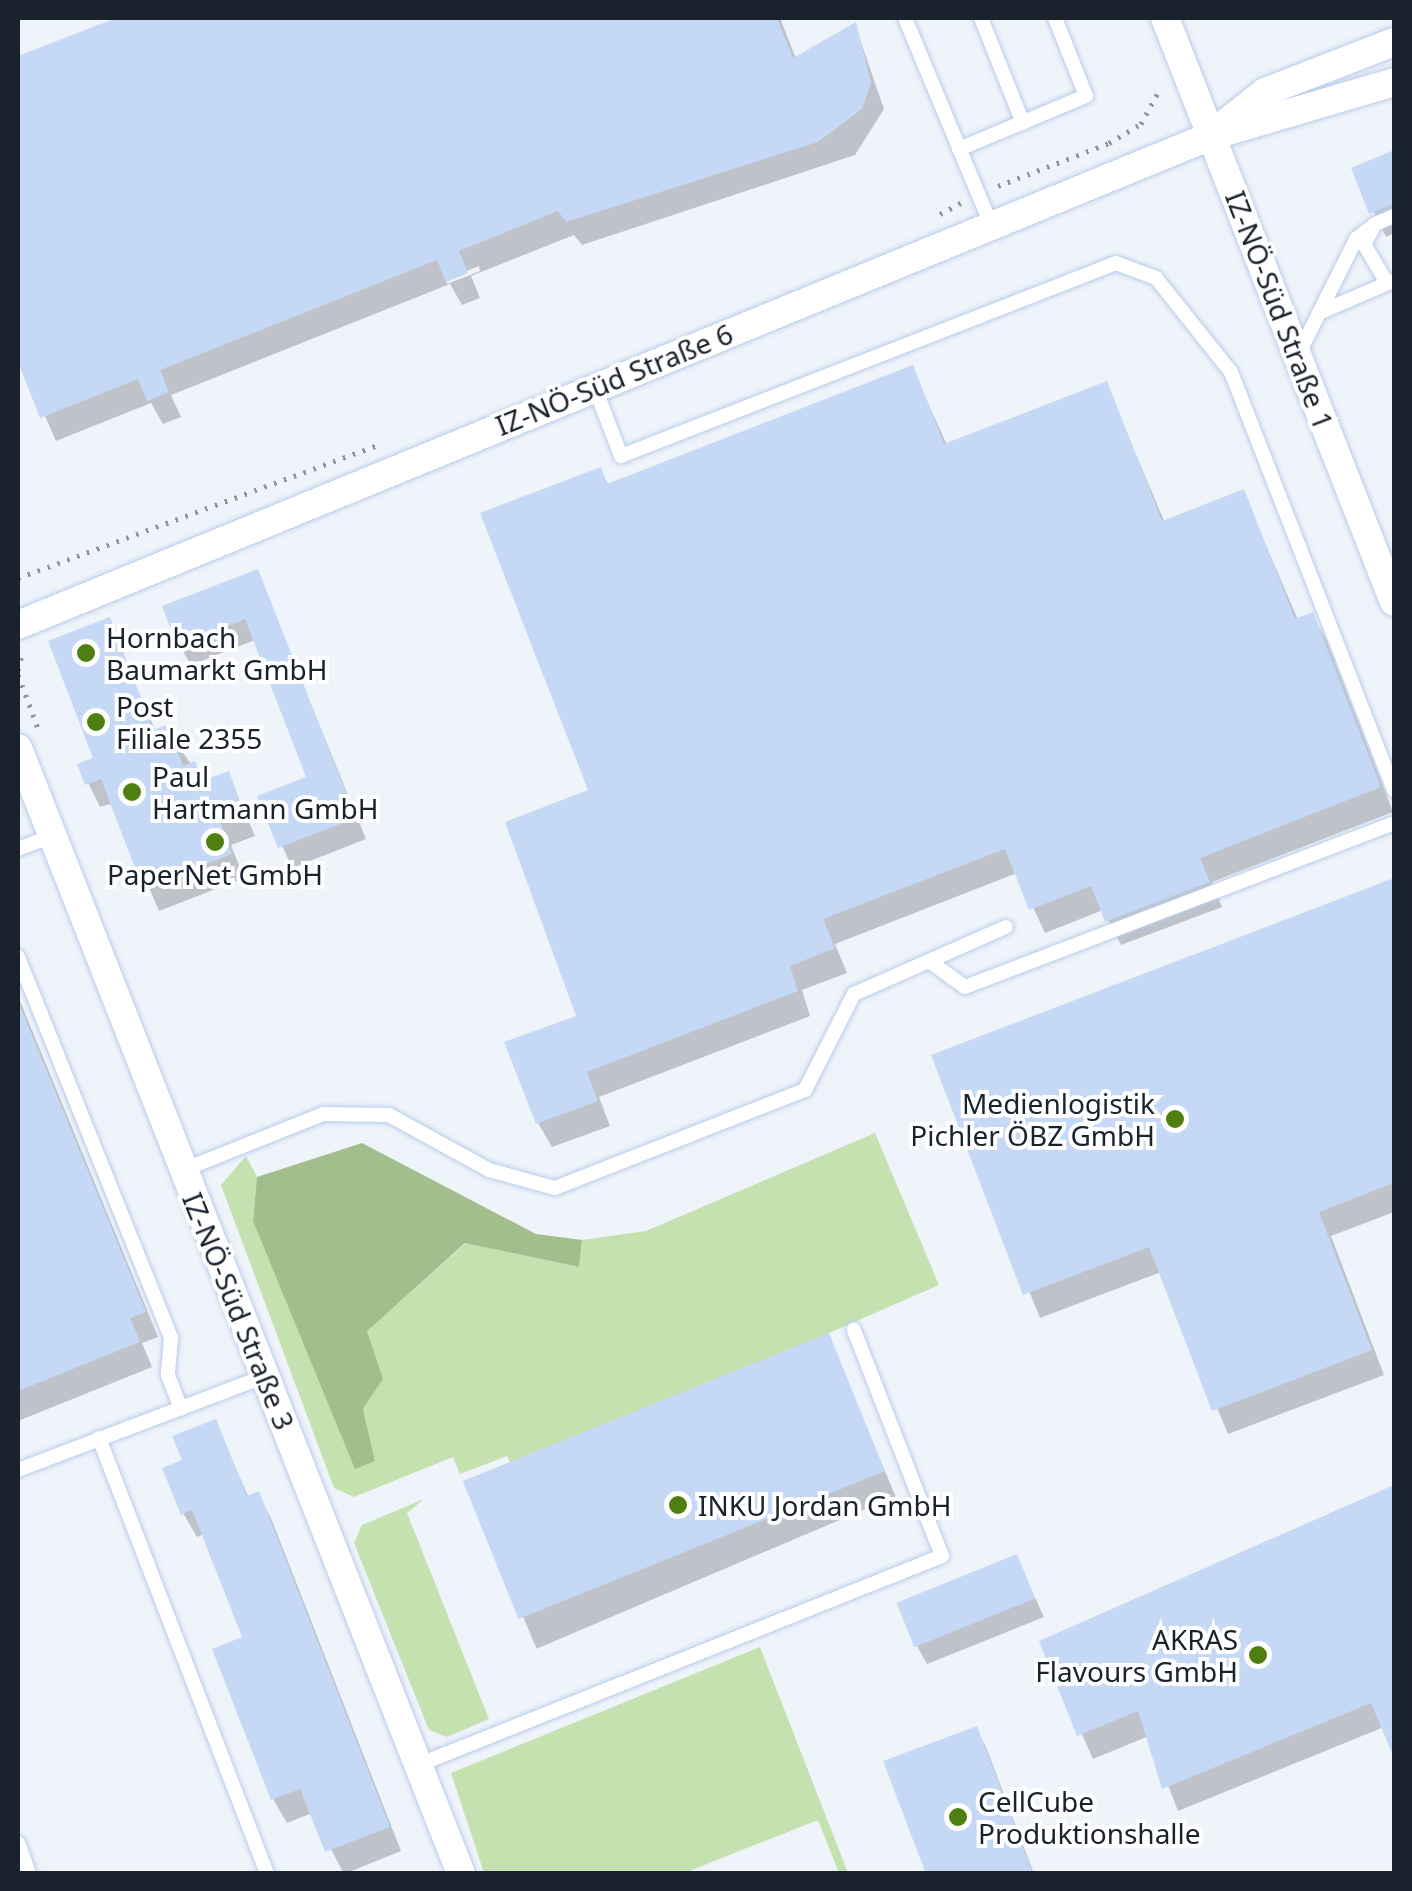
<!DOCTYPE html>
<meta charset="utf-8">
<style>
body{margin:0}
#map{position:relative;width:1412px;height:1891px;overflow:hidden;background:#eff3fa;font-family:"Noto Sans",sans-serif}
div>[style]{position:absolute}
.green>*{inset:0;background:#c5e1b0}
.forest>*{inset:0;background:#a2be8c}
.shadow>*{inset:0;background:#0003;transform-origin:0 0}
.building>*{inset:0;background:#c5d9f6;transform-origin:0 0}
.path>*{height:5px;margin-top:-2.5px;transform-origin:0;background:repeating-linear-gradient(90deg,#8e949c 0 2.5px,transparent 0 10.5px)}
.roads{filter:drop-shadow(0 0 2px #b7ccea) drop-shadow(0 0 2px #b7ccea)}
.service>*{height:14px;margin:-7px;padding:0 7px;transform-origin:7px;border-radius:7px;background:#fff}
.minor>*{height:28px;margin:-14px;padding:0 14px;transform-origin:14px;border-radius:14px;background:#fff}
.dots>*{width:28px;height:28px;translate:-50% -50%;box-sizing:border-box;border:5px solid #fff;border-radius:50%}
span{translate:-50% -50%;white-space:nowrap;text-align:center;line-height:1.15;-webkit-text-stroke:8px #fff;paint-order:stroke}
.street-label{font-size:28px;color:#1a222d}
.poi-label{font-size:28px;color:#1a222d}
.left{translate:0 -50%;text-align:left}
.right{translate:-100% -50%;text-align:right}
.frame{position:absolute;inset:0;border:20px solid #1a222d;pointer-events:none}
</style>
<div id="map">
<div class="green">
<i style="clip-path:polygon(875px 1133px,939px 1285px,829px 1333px,544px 1548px,507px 1456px,460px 1474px,453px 1457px,354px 1497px,334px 1488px,221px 1185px,246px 1156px,257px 1177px,253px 1221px,375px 1461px,363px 1409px,383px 1379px,366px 1331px,466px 1243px,579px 1267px,582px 1240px,646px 1231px)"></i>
<i style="clip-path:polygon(424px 1499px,407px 1513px,489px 1719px,447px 1737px,429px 1730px,354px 1543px,362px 1525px)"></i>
<i style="clip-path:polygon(760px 1647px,848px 1873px,839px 1873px,818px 1820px,684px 1873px,484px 1873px,451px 1773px)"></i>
</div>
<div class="forest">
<i style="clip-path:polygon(362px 1143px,536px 1234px,582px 1240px,579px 1267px,465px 1243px,367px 1331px,383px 1379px,363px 1409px,375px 1461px,355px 1469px,253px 1221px,257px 1177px)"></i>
</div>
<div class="shadow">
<i style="clip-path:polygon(evenodd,123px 18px,780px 18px,796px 59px,855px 25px,884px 109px,855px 155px,582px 245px,574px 235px,471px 276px,480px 298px,462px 305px,450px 284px,171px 395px,181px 417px,163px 424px,151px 403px,56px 441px,18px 355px,18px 59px,123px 18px,479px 266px,480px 271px,447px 284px,447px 279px,479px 266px)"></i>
<i style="clip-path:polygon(1394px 153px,1394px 233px,1386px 237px,1354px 169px)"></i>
<i style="clip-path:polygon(912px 368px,947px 445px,1106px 384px,1165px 523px,1243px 492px,1298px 620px,1312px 615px,1326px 639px,1393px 812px,1212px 882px,1222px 907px,1121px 945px,1103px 910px,1045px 933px,1017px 873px,835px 944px,847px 973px,802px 990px,810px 1016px,599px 1097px,610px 1126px,552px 1147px,538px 1123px,579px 1017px,600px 470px,609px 486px)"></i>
<i style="clip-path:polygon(257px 572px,366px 839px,292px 868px,261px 797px,309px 778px,255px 640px,191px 665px,179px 644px)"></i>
<i style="clip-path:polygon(108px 621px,156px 732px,166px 728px,204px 783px,228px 774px,255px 836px,231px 845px,244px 878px,159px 911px,113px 803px,100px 807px,80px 766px,96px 759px)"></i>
<i style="clip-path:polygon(1394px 881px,1394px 1212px,1331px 1236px,1384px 1375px,1228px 1434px,1161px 1272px,1040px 1318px,934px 1056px)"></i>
<i style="clip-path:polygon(18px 996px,158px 1337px,142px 1343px,152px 1367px,18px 1421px)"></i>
<i style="left:828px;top:1337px;width:173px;height:390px;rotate:67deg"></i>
<i style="clip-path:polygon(215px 1422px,249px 1498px,258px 1495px,271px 1518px,401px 1851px,344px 1874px,312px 1813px,287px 1823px,273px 1799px,215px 1650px,245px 1638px,204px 1534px,197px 1537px,183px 1513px,185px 1461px)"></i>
<i style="clip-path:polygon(1394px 1490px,1394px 1748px,1384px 1727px,1178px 1811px,1149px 1736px,1093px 1759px,1042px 1643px)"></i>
<i style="clip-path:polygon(1016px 1557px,1044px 1617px,927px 1664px,917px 1646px)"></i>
<i style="clip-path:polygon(976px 1729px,986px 1747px,1034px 1874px,929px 1874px)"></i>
</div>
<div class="building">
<i style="clip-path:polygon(116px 18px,777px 18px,793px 58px,856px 22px,871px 83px,862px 109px,818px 142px,566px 222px,558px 211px,459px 251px,468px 273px,446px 282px,437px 260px,160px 370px,169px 392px,147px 401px,138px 379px,40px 418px,18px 362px,18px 56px)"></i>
<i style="clip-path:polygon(1394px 150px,1394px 204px,1369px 214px,1351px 168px)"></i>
<i style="clip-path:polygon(913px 365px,944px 444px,1107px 381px,1162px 521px,1244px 489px,1295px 619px,1313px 612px,1381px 787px,1200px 858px,1210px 882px,1105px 922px,1091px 886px,1029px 910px,1005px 849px,823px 919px,835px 948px,790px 966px,798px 991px,587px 1072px,598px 1101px,536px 1124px,504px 1042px,576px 1016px,505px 822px,588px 790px,480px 513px,601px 467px,607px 484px)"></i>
<i style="clip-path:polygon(258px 569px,356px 818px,278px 848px,257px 796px,306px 777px,245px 619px,177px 646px,162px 606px)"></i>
<i style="clip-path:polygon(110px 617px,153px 730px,167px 725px,183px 766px,195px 761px,202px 781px,229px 771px,244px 812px,220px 821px,232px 854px,143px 889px,101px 779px,85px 785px,77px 764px,93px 758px,48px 641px)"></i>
<i style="clip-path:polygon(1394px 878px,1394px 1183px,1319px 1212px,1372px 1350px,1212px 1411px,1149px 1247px,1023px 1295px,931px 1055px)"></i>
<i style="clip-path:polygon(18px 1001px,146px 1312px,130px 1318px,140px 1342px,18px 1391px)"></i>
<i style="left:829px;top:1333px;width:149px;height:395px;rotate:68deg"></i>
<i style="clip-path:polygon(216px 1419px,247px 1496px,259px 1491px,390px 1827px,325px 1852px,300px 1789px,271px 1800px,212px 1649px,242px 1637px,192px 1510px,181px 1515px,162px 1468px,182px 1460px,172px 1436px)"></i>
<i style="clip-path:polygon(1394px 1485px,1394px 1758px,1371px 1703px,1162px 1789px,1138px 1711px,1077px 1736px,1039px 1641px)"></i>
<i style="left:1017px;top:1554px;width:48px;height:130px;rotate:68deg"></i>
<i style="clip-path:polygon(977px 1726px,1033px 1874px,926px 1874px,883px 1761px)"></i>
</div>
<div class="path">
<i style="left:998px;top:186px;width:119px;rotate:-21.2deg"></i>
<i style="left:1109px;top:143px;width:37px;rotate:-31deg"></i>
<i style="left:1141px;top:124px;width:42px;rotate:-61.6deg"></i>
<i style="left:940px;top:214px;width:24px;rotate:-28deg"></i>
<i style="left:18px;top:578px;width:381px;rotate:-20.3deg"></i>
<i style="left:18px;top:670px;width:20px;rotate:-75deg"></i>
<i style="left:18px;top:675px;width:57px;rotate:69.3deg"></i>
</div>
<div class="roads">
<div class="service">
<i style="left:905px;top:18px;width:226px;rotate:67.4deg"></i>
<i style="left:981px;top:18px;width:113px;rotate:68.2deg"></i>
<i style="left:959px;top:149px;width:138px;rotate:-22.7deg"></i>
<i style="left:1086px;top:96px;width:84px;rotate:-111.7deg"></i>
<i style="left:1387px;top:283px;width:45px;rotate:-120.5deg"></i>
<i style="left:1364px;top:244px;width:23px;rotate:-61deg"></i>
<i style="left:1375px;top:224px;width:21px;rotate:-23deg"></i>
<i style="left:1321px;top:312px;width:78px;rotate:-23.3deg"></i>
<i style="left:1298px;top:355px;width:130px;rotate:-63.4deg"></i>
<i style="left:1356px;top:239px;width:24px;rotate:-38deg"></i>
<i style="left:595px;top:388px;width:73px;rotate:69.1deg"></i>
<i style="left:621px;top:456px;width:531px;rotate:-21.3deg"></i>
<i style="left:1116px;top:263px;width:43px;rotate:20.6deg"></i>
<i style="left:1156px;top:278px;width:120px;rotate:51.4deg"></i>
<i style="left:1231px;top:372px;width:449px;rotate:68.7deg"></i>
<i style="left:18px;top:849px;width:36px;rotate:-21deg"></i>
<i style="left:18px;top:957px;width:411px;rotate:68.1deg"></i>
<i style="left:171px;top:1338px;width:37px;rotate:95deg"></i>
<i style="left:168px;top:1375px;width:36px;rotate:69deg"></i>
<i style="left:929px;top:961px;width:44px;rotate:35.8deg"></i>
<i style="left:965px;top:987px;width:459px;rotate:-20.9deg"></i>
<i style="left:183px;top:1170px;width:151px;rotate:-21.8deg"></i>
<i style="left:323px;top:1114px;width:66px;rotate:0.9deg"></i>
<i style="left:389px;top:1115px;width:114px;rotate:28.8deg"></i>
<i style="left:489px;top:1170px;width:68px;rotate:15.3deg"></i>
<i style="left:555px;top:1188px;width:269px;rotate:-21.4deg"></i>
<i style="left:805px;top:1090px;width:108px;rotate:-63deg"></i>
<i style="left:854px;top:994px;width:166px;rotate:-23.8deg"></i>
<i style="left:99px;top:1438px;width:467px;rotate:68.9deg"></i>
<i style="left:18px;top:1470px;width:265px;rotate:-20.8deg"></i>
<i style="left:418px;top:1765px;width:564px;rotate:-21.74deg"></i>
<i style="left:942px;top:1556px;width:243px;rotate:-111.3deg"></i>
<i style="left:18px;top:1843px;width:33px;rotate:70deg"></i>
</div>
<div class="minor">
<i style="left:1165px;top:18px;width:627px;rotate:68.59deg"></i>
<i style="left:1216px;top:131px;width:63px;rotate:-38.5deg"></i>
<i style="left:1265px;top:92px;width:138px;rotate:-21.2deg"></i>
<i style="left:18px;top:625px;width:1289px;rotate:-22.29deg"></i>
<i style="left:1211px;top:136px;width:191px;rotate:-16.4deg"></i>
<i style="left:18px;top:748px;width:1210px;rotate:68.52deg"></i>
</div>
</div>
<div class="dots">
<i style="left:86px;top:653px;background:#4e7f10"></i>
<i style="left:96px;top:722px;background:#4e7f10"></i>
<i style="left:132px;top:792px;background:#4e7f10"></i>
<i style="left:215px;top:842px;background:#4e7f10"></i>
<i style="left:1175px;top:1119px;background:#4e7f10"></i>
<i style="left:678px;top:1505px;background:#4e7f10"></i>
<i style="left:1258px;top:1655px;background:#4e7f10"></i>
<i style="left:958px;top:1817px;background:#4e7f10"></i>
</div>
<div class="street-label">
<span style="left:1280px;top:310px;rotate:69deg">IZ-NÖ-Süd Straße 1</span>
<span style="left:614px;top:379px;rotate:-22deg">IZ-NÖ-Süd Straße 6</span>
<span style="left:239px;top:1311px;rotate:68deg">IZ-NÖ-Süd Straße 3</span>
</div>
<div class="poi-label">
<span class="left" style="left:106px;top:653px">Hornbach<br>Baumarkt GmbH</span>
<span class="left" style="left:116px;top:722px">Post<br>Filiale 2355</span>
<span class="left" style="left:152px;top:792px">Paul<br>Hartmann GmbH</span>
<span style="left:215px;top:874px">PaperNet GmbH</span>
<span class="right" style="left:1155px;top:1119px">Medienlogistik<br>Pichler ÖBZ GmbH</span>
<span class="left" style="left:698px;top:1505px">INKU Jordan GmbH</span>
<span class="right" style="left:1238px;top:1655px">AKRAS<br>Flavours GmbH</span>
<span class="left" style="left:978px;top:1817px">CellCube<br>Produktionshalle</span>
</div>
<div class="frame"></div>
</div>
